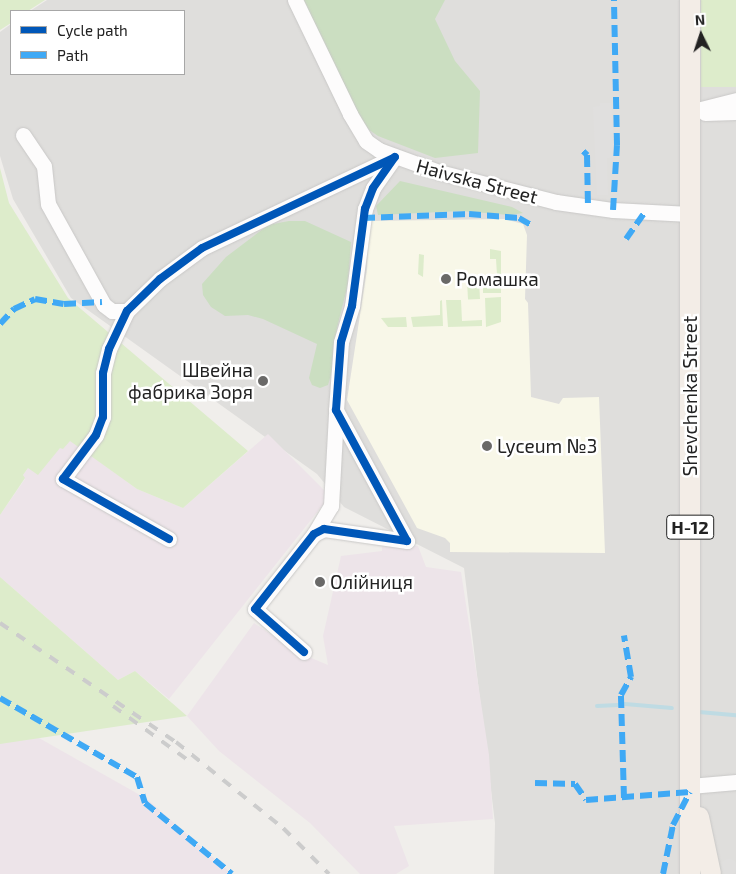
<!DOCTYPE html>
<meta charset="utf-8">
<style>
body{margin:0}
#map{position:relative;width:736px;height:874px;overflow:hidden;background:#f0eeeb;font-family:"Exo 2",sans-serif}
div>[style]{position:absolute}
.residential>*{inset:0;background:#dfdedc}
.industrial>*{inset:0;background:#ede4e9}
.education>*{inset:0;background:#f8f7e8}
.grass>*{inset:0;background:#ddeccb;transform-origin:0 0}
.forest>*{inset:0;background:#cbdec1}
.parking>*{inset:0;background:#e0dfde}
.round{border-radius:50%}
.stream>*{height:4px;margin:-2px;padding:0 2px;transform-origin:2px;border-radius:2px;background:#bfdbe3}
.roads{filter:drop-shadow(0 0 1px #c9c8c7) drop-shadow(0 0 1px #c9c8c7)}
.minor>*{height:15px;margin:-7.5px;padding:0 7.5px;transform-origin:7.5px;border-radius:7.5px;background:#fdfcfc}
.major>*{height:20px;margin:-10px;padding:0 10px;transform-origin:10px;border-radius:10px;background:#f3ede7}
.rail>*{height:4px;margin-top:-2px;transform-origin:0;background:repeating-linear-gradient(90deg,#ccc 0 10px,transparent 0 20px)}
.quiet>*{height:6px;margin-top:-3px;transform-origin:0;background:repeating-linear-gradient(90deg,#3fa9f5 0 12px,transparent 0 18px)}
.cycleway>*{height:8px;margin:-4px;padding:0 4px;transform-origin:4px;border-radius:4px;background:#0057b8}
.dots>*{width:14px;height:14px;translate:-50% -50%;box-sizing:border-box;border:2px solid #fff;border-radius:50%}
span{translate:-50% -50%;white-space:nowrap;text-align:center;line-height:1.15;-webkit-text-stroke:5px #fff;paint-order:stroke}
.shield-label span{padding:1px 4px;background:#fff;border:1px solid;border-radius:4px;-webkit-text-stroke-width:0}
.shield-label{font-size:18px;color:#222;font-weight:700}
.street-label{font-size:19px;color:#222}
.poi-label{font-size:19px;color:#222}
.left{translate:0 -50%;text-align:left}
.right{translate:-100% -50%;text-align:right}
.legend{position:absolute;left:10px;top:10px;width:175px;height:65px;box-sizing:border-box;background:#fff;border:1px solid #a7a7a7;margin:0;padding:6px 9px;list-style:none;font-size:15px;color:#222}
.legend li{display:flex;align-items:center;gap:10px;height:25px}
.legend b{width:25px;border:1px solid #a7a7a7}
.north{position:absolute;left:676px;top:10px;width:50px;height:50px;-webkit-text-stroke:4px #fff;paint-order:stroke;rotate:356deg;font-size:14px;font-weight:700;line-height:20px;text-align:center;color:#222}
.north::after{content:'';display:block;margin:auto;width:18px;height:22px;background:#222;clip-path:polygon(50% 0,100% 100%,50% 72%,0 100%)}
</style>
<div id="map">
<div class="residential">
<i style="clip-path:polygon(47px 0,736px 0,736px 874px,494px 874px,495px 823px,464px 568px,344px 507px,317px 474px,71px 298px,13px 199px,0 156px,0 32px,11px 24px,11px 74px,184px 74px,184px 11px,30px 11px)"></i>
</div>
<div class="industrial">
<i style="clip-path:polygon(268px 434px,330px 496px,169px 699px,135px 671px,118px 680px,0 577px,0 515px,25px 479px,23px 475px,29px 467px,38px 474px,60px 447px,70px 440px,137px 489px,183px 508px)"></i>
<i style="clip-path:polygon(418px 546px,426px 567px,461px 572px,489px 755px,493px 819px,394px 826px,409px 866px,396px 874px,360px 874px,310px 823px,219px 751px,187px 716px,254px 623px,297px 652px,328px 665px,323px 636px,341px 556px,382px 551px,382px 547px)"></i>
<i style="clip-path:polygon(0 716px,147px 799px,232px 874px,0 874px)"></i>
</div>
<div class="education">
<i style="clip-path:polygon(504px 219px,523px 224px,527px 235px,525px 299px,528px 303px,531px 397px,559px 404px,563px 398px,599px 397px,605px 553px,450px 552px,450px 543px,445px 538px,417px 528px,347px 400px,367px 269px,369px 221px)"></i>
</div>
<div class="grass">
<i style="clip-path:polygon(0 0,45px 0,28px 11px,11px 11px,11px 23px,0 30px)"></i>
<i style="left:701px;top:0;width:35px;height:87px"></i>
<i style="clip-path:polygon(0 168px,9px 203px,68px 298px,248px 451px,183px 508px,137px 489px,70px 441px,63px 449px,60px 448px,38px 475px,28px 468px,23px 475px,25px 478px,0 515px)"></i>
<i style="clip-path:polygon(490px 249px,501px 251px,501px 275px,497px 275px,496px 259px,490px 259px)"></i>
<i style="clip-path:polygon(419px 254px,424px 255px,423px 277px,418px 274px)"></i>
<i style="left:479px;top:280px;width:19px;height:12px;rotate:87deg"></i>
<i style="left:501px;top:280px;width:13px;height:18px;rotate:90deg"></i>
<i style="clip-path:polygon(501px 297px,501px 322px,486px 327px,485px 298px)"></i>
<i style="clip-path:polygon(442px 300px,443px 326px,413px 327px,411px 317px,440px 315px,440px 301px)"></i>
<i style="clip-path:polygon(446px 300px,461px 300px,462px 321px,482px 320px,482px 326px,448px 327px)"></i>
<i style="clip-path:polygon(406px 317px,407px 327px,388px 327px,381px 318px)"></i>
<i style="clip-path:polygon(0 577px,118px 680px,135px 671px,187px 716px,0 744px)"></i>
</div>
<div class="forest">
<i style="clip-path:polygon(301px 0,445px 0,435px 19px,455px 61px,480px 91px,478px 153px,435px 158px,378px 136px,362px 125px)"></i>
<i style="clip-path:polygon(400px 181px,512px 207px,523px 213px,511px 215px,461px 211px,378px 215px,376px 206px)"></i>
<i style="clip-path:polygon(289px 221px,305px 221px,351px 242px,348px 284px,337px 328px,331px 375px,328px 385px,320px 388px,312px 385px,309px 378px,317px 344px,263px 319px,248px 315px,225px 316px,211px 307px,203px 295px,202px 284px,226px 257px,268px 225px)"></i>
</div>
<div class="parking">
<i style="clip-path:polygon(600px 103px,611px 103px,615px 157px,607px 158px,608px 195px,597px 195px,593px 107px,600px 106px)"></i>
<i class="round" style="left:721px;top:859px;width:16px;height:16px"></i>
</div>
<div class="stream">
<i style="left:625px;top:704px;width:47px;rotate:4.9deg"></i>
<i style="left:597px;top:706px;width:21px;rotate:-3deg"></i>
<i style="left:699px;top:712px;width:37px;rotate:5deg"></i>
</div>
<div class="roads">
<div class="minor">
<i style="left:295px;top:0;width:127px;rotate:64.2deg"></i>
<i style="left:350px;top:114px;width:31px;rotate:59deg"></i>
<i style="left:366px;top:141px;width:16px;rotate:35deg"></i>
<i style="left:379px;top:150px;width:64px;rotate:20.1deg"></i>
<i style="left:439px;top:172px;width:121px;rotate:14.4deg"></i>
<i style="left:556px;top:202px;width:58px;rotate:8deg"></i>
<i style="left:613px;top:210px;width:77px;rotate:3deg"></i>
<i style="left:689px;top:112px;width:49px;rotate:-14.3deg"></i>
<i style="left:705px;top:113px;width:31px;rotate:-2deg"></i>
<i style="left:23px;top:135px;width:37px;rotate:56deg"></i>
<i style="left:44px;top:166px;width:38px;rotate:84deg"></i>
<i style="left:48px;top:204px;width:115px;rotate:61deg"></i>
<i style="left:104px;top:305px;width:10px;rotate:37deg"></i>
<i style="left:112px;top:311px;width:15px"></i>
<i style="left:314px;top:534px;width:33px;rotate:-59deg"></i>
<i style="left:331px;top:506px;width:92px;rotate:-86.9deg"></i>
<i style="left:169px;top:539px;width:122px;rotate:-150.5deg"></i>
<i style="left:63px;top:479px;width:55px;rotate:-53.1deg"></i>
<i style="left:96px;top:435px;width:19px;rotate:-69deg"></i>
<i style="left:103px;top:417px;width:44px;rotate:-90deg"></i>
<i style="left:103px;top:373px;width:25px;rotate:-76deg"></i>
<i style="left:109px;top:349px;width:42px;rotate:-64.7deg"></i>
<i style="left:127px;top:311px;width:46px;rotate:-44.1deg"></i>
<i style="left:160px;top:279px;width:52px;rotate:-36.4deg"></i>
<i style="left:202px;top:248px;width:212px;rotate:-25.4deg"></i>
<i style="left:304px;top:652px;width:65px;rotate:-138.7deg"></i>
<i style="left:255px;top:609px;width:95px;rotate:-51.8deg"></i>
<i style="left:314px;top:534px;width:11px;rotate:-27deg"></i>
<i style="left:324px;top:529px;width:84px;rotate:8.2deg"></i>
<i style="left:407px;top:541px;width:149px;rotate:-118.5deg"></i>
<i style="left:336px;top:410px;width:68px;rotate:-85.8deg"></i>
<i style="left:341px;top:342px;width:38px;rotate:-73deg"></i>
<i style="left:352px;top:306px;width:98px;rotate:-82.4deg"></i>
<i style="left:365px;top:209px;width:22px;rotate:-69deg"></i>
<i style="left:373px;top:188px;width:38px;rotate:-55deg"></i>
<i style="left:690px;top:786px;width:46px;rotate:-5deg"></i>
</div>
<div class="major">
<i style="left:699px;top:817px;width:58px;rotate:78.1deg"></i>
<i style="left:690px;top:874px;width:874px;rotate:-90deg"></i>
</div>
</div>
<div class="rail">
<i style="left:0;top:623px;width:212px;rotate:34.1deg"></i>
<i style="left:176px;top:742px;width:137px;rotate:38.8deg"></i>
<i style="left:283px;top:828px;width:65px;rotate:45deg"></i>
<i style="left:113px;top:706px;width:92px;rotate:35.8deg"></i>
</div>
<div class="quiet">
<i style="left:583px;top:151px;width:6px;rotate:45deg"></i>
<i style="left:587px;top:155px;width:52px;rotate:88.9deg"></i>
<i style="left:613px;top:210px;width:65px;rotate:-86.5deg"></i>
<i style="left:617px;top:145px;width:145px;rotate:-91.2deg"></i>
<i style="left:363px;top:218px;width:106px;rotate:-2.2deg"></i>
<i style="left:469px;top:214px;width:50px;rotate:4.6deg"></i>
<i style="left:519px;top:218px;width:16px;rotate:30deg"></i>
<i style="left:626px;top:239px;width:33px;rotate:-55deg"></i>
<i style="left:0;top:324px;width:21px;rotate:-47deg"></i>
<i style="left:14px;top:309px;width:23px;rotate:-25deg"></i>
<i style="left:35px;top:299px;width:29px;rotate:10deg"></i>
<i style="left:64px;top:304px;width:38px;rotate:-3deg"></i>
<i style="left:0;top:698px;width:158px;rotate:30deg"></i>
<i style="left:137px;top:777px;width:27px;rotate:73deg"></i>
<i style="left:145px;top:803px;width:112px;rotate:39.2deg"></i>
<i style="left:535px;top:783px;width:40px;rotate:1.4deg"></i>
<i style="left:575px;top:784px;width:19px;rotate:55deg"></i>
<i style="left:586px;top:800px;width:104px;rotate:-4.4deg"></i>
<i style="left:624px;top:798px;width:103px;rotate:-91.7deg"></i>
<i style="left:621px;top:695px;width:21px;rotate:-61deg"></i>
<i style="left:631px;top:677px;width:42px;rotate:-99.7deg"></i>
<i style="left:663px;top:874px;width:50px;rotate:-78.5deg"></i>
<i style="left:673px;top:825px;width:37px;rotate:-63deg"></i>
</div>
<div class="cycleway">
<i style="left:169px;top:539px;width:122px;rotate:-150.5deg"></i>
<i style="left:63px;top:479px;width:55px;rotate:-53.1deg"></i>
<i style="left:96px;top:435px;width:19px;rotate:-69deg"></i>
<i style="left:103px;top:417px;width:44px;rotate:-90deg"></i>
<i style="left:103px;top:373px;width:25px;rotate:-76deg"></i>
<i style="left:109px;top:349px;width:42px;rotate:-64.7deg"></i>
<i style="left:127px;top:311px;width:46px;rotate:-44.1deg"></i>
<i style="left:160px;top:279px;width:52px;rotate:-36.4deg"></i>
<i style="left:202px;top:248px;width:213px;rotate:-25.2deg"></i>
<i style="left:304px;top:652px;width:65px;rotate:-138.7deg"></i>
<i style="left:255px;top:609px;width:95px;rotate:-51.8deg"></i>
<i style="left:314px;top:534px;width:11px;rotate:-27deg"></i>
<i style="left:324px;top:529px;width:84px;rotate:8.2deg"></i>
<i style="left:407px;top:541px;width:149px;rotate:-118.5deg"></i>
<i style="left:336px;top:410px;width:68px;rotate:-85.8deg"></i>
<i style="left:341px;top:342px;width:38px;rotate:-73deg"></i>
<i style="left:352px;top:306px;width:98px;rotate:-82.4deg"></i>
<i style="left:365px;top:209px;width:22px;rotate:-69deg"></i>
<i style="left:373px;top:188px;width:38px;rotate:-55deg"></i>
</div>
<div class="dots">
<i style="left:446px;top:279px;background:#6a6968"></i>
<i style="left:263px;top:381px;background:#6a6968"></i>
<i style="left:487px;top:446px;background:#6a6968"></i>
<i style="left:320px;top:582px;background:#6a6968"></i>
</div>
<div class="shield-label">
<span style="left:690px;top:527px">Н-12</span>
</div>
<div class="street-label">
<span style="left:477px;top:181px;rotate:15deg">Haivska Street</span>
<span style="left:690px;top:396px;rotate:-90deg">Shevchenka Street</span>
</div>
<div class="poi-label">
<span class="left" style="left:456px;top:279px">Ромашка</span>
<span class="right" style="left:253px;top:381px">Швейна<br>фабрика Зоря</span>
<span class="left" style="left:497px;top:446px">Lyceum №3</span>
<span class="left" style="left:330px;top:582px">Олійниця</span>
</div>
<ul class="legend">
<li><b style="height:6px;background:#0057b8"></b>Cycle path</li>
<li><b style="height:6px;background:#3fa9f5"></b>Path</li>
</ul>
<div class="north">N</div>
</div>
